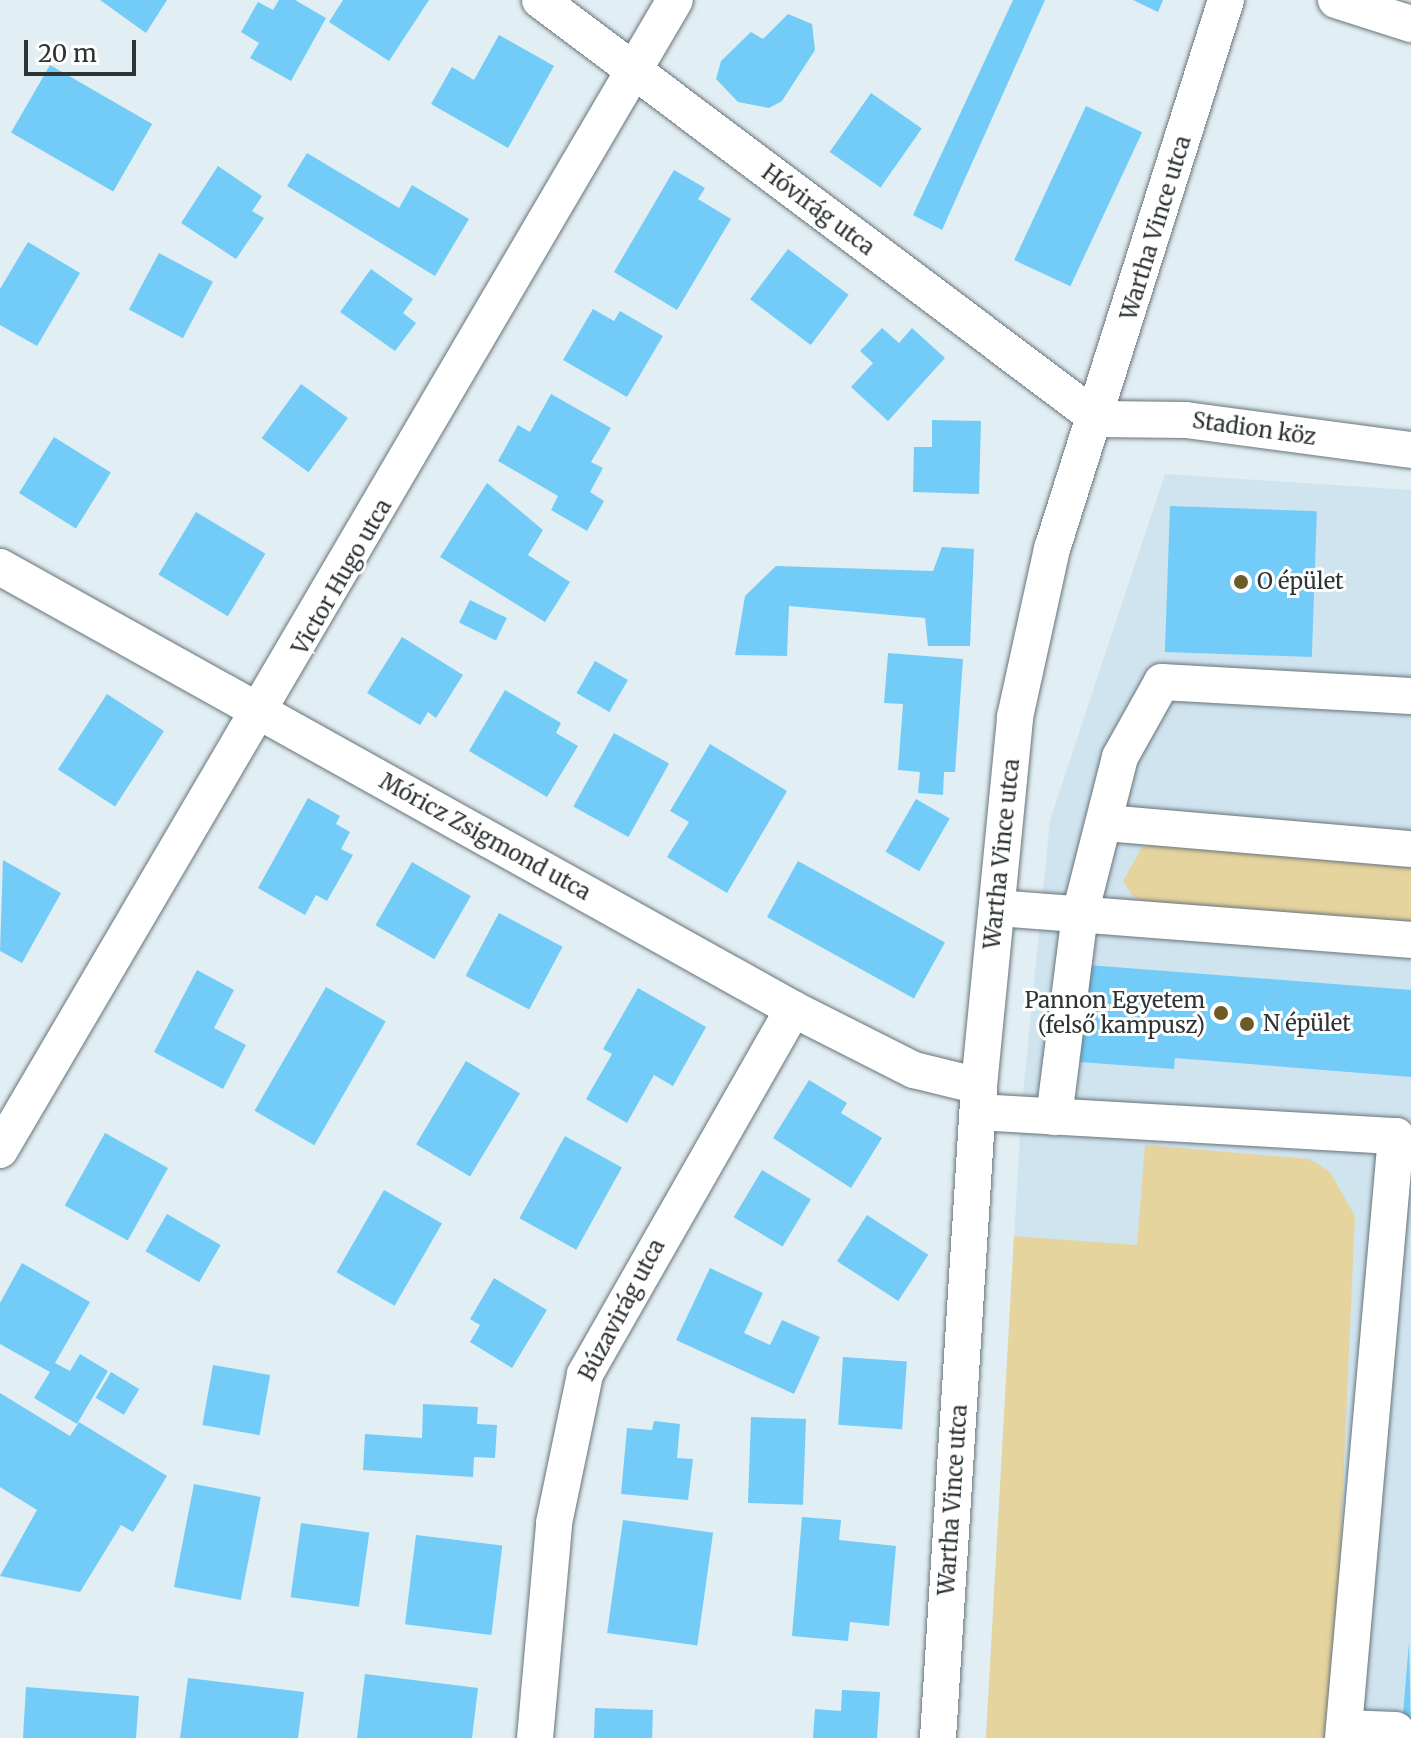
<!DOCTYPE html>
<meta charset="utf-8">
<style>
body{margin:0}
#map{position:relative;width:1411px;height:1738px;overflow:hidden;background:#e1eef4;font-family:Merriweather,serif}
div>[style]{position:absolute}
.built>*{inset:0;background:#d0e4ef}
.green>*{inset:0;background:#e6d49e}
.building>*{inset:0;background:#72ccf7;transform-origin:0 0}
.roads{filter:drop-shadow(0 0 2px #69747a) drop-shadow(0 0 2px #69747a)}
.minor>*{height:36px;margin:-18px;padding:0 18px;transform-origin:18px;border-radius:18px;background:#fff}
.dots>*{width:22px;height:22px;translate:-50% -50%;box-sizing:border-box;border:4px solid #fff;border-radius:50%}
span{translate:-50% -50%;white-space:nowrap;text-align:center;line-height:1.15;-webkit-text-stroke:6px #fff;paint-order:stroke}
.street-label{font-size:22px;color:#2e3335}
.poi-label{font-size:22px;color:#2e3335}
.left{translate:0 -50%;text-align:left}
.right{translate:-100% -50%;text-align:right}
.scale{position:absolute;left:24px;top:40px;width:112px;height:36px;box-sizing:border-box;border:4px solid #2e3335;border-top:0;padding-left:10px;font-size:24px;line-height:28px;white-space:nowrap;color:#2e3335;-webkit-text-stroke:6px #fff;paint-order:stroke}
</style>
<div id="map">
<div class="built">
<i style="clip-path:polygon(1165px 474px,1411px 490px,1411px 1738px,986px 1738px,1021px 1115px,1050px 820px)"></i>
</div>
<div class="green">
<i style="clip-path:polygon(1158px 844px,1411px 862px,1411px 926px,1153px 905px,1133px 897px,1123px 881px,1142px 847px)"></i>
<i style="clip-path:polygon(1145px 1145px,1310px 1159px,1330px 1172px,1355px 1216px,1332px 1738px,986px 1738px,1014px 1236px,1137px 1245px)"></i>
</div>
<div class="building">
<i style="clip-path:polygon(100px 0,167px 0,146px 33px)"></i>
<i style="clip-path:polygon(279px 0,295px 0,326px 18px,291px 81px,250px 58px,259px 43px,241px 32px,258px 2px,273px 10px)"></i>
<i style="clip-path:polygon(343px 0,429px 0,389px 61px,329px 22px)"></i>
<i style="clip-path:polygon(1013px 0,1045px 0,942px 230px,913px 215px)"></i>
<i style="clip-path:polygon(1133px 0,1163px 0,1158px 12px)"></i>
<i style="clip-path:polygon(788px 14px,812px 24px,815px 50px,782px 101px,769px 108px,738px 102px,716px 79px,721px 61px,751px 32px,763px 39px)"></i>
<i style="clip-path:polygon(499px 35px,554px 66px,508px 148px,431px 104px,452px 67px,474px 80px)"></i>
<i style="left:50px;top:65px;width:118px;height:78px;rotate:30deg"></i>
<i style="left:871px;top:93px;width:62px;height:72px;rotate:35deg"></i>
<i style="left:1086px;top:106px;width:62px;height:170px;rotate:25deg"></i>
<i style="clip-path:polygon(307px 153px,399px 208px,412px 185px,469px 219px,435px 276px,287px 186px)"></i>
<i style="clip-path:polygon(218px 166px,262px 196px,252px 211px,264px 218px,236px 259px,181px 223px)"></i>
<i style="clip-path:polygon(674px 170px,705px 188px,698px 199px,731px 219px,677px 310px,614px 272px)"></i>
<i style="clip-path:polygon(28px 242px,80px 273px,37px 346px,0 325px,0 289px)"></i>
<i style="left:788px;top:249px;width:76px;height:63px;rotate:37deg"></i>
<i style="left:159px;top:253px;width:61px;height:64px;rotate:28deg"></i>
<i style="clip-path:polygon(371px 269px,413px 299px,403px 313px,416px 323px,395px 351px,340px 312px)"></i>
<i style="clip-path:polygon(593px 309px,614px 321px,620px 311px,663px 336px,627px 397px,563px 360px)"></i>
<i style="clip-path:polygon(882px 328px,899px 343px,912px 328px,945px 358px,888px 421px,851px 387px,873px 363px,860px 351px)"></i>
<i style="left:301px;top:384px;width:58px;height:67px;rotate:36deg"></i>
<i style="clip-path:polygon(551px 394px,611px 428px,591px 462px,603px 468px,590px 492px,604px 501px,587px 531px,551px 510px,558px 496px,498px 461px,518px 425px,530px 432px)"></i>
<i style="clip-path:polygon(932px 420px,981px 421px,979px 494px,913px 492px,914px 447px,932px 447px)"></i>
<i style="left:54px;top:437px;width:67px;height:66px;rotate:32deg"></i>
<i style="clip-path:polygon(487px 483px,543px 530px,528px 555px,570px 582px,545px 622px,440px 557px)"></i>
<i style="left:1170px;top:506px;width:147px;height:146px;rotate:2deg"></i>
<i style="left:196px;top:512px;width:81px;height:73px;rotate:31deg"></i>
<i style="clip-path:polygon(942px 547px,974px 549px,970px 646px,928px 646px,925px 618px,789px 606px,787px 656px,735px 655px,745px 596px,776px 566px,933px 571px)"></i>
<i style="left:470px;top:600px;width:41px;height:25px;rotate:26deg"></i>
<i style="clip-path:polygon(402px 637px,463px 675px,436px 718px,428px 712px,420px 725px,367px 693px)"></i>
<i style="clip-path:polygon(888px 653px,963px 659px,955px 772px,944px 772px,943px 795px,918px 793px,920px 772px,898px 770px,903px 704px,884px 703px)"></i>
<i style="left:595px;top:661px;width:38px;height:37px;rotate:30deg"></i>
<i style="clip-path:polygon(505px 690px,561px 723px,556px 733px,578px 746px,547px 797px,469px 751px)"></i>
<i style="left:107px;top:694px;width:68px;height:90px;rotate:33deg"></i>
<i style="left:614px;top:733px;width:63px;height:84px;rotate:29deg"></i>
<i style="clip-path:polygon(710px 744px,787px 791px,727px 893px,667px 857px,689px 822px,670px 811px)"></i>
<i style="clip-path:polygon(308px 798px,340px 816px,336px 824px,350px 832px,341px 849px,353px 855px,327px 901px,316px 895px,305px 915px,258px 888px)"></i>
<i style="left:916px;top:799px;width:39px;height:61px;rotate:30deg"></i>
<i style="clip-path:polygon(3px 860px,61px 893px,22px 963px,0 951px)"></i>
<i style="left:798px;top:861px;width:168px;height:64px;rotate:29deg"></i>
<i style="left:412px;top:862px;width:68px;height:73px;rotate:30deg"></i>
<i style="left:499px;top:913px;width:72px;height:71px;rotate:28deg"></i>
<i style="clip-path:polygon(1088px 965px,1411px 990px,1411px 1077px,1175px 1058px,1174px 1069px,1080px 1062px)"></i>
<i style="clip-path:polygon(197px 970px,234px 990px,214px 1028px,246px 1045px,223px 1089px,154px 1052px)"></i>
<i style="left:326px;top:987px;width:69px;height:143px;rotate:30deg"></i>
<i style="clip-path:polygon(638px 988px,706px 1027px,673px 1086px,654px 1075px,627px 1123px,586px 1099px,612px 1054px,603px 1049px)"></i>
<i style="left:466px;top:1061px;width:63px;height:97px;rotate:31deg"></i>
<i style="clip-path:polygon(809px 1080px,847px 1103px,841px 1113px,882px 1138px,851px 1188px,773px 1138px)"></i>
<i style="left:105px;top:1133px;width:72px;height:83px;rotate:29deg"></i>
<i style="left:565px;top:1136px;width:65px;height:94px;rotate:29deg"></i>
<i style="left:762px;top:1170px;width:57px;height:55px;rotate:31deg"></i>
<i style="left:384px;top:1190px;width:67px;height:95px;rotate:30deg"></i>
<i style="left:167px;top:1214px;width:62px;height:43px;rotate:30deg"></i>
<i style="left:867px;top:1215px;width:73px;height:55px;rotate:33deg"></i>
<i style="clip-path:polygon(22px 1263px,90px 1302px,55px 1363px,70px 1371px,80px 1354px,108px 1371px,77px 1424px,34px 1398px,50px 1372px,0 1344px,0 1303px)"></i>
<i style="clip-path:polygon(710px 1268px,763px 1293px,744px 1333px,770px 1345px,782px 1320px,820px 1337px,794px 1394px,676px 1340px)"></i>
<i style="clip-path:polygon(494px 1278px,547px 1310px,512px 1368px,470px 1342px,480px 1325px,470px 1319px)"></i>
<i style="left:843px;top:1357px;width:64px;height:68px;rotate:4deg"></i>
<i style="left:213px;top:1365px;width:58px;height:61px;rotate:10deg"></i>
<i style="left:111px;top:1372px;width:33px;height:30px;rotate:31deg"></i>
<i style="clip-path:polygon(0 1393px,70px 1436px,79px 1422px,167px 1476px,133px 1532px,121px 1525px,80px 1592px,0 1576px,37px 1510px,0 1487px)"></i>
<i style="clip-path:polygon(423px 1404px,478px 1407px,477px 1424px,497px 1425px,495px 1458px,474px 1457px,473px 1477px,363px 1470px,365px 1434px,422px 1438px)"></i>
<i style="left:751px;top:1417px;width:55px;height:86px;rotate:2deg"></i>
<i style="clip-path:polygon(654px 1421px,680px 1424px,677px 1458px,693px 1459px,688px 1500px,621px 1494px,627px 1428px,652px 1430px)"></i>
<i style="left:194px;top:1484px;width:68px;height:105px;rotate:11deg"></i>
<i style="clip-path:polygon(802px 1517px,841px 1520px,839px 1540px,896px 1546px,889px 1626px,850px 1622px,848px 1641px,792px 1636px)"></i>
<i style="left:623px;top:1520px;width:91px;height:114px;rotate:8deg"></i>
<i style="left:301px;top:1523px;width:69px;height:75px;rotate:8deg"></i>
<i style="left:416px;top:1535px;width:87px;height:90px;rotate:7deg"></i>
<i style="clip-path:polygon(1409px 1642px,1411px 1738px,1401px 1738px)"></i>
<i style="clip-path:polygon(365px 1674px,478px 1688px,472px 1738px,357px 1738px)"></i>
<i style="clip-path:polygon(188px 1678px,304px 1692px,298px 1738px,180px 1738px)"></i>
<i style="clip-path:polygon(26px 1687px,139px 1696px,136px 1738px,23px 1738px)"></i>
<i style="clip-path:polygon(842px 1690px,880px 1692px,877px 1738px,813px 1738px,815px 1709px,841px 1711px)"></i>
<i style="left:595px;top:1708px;width:58px;height:30px;rotate:2deg"></i>
</div>
<div class="roads">
<div class="minor">
<i style="left:540px;top:0;width:698px;rotate:36.9deg"></i>
<i style="left:1336px;top:0;width:79px;rotate:17.7deg"></i>
<i style="left:1098px;top:419px;width:88px;rotate:0.7deg"></i>
<i style="left:1186px;top:420px;width:227px;rotate:7.6deg"></i>
<i style="left:0;top:567px;width:908px;rotate:29.13deg"></i>
<i style="left:793px;top:1009px;width:136px;rotate:26.8deg"></i>
<i style="left:914px;top:1070px;width:67px;rotate:13.8deg"></i>
<i style="left:1106px;top:823px;width:306px;rotate:4.9deg"></i>
<i style="left:997px;top:908px;width:415px;rotate:4.4deg"></i>
<i style="left:978px;top:1112px;width:419px;rotate:3.3deg"></i>
<i style="left:1396px;top:1136px;width:604px;rotate:95.03deg"></i>
<i style="left:1054px;top:1117px;width:205px;rotate:-82.7deg"></i>
<i style="left:1080px;top:914px;width:162px;rotate:-75.7deg"></i>
<i style="left:1120px;top:757px;width:86px;rotate:-60.8deg"></i>
<i style="left:1162px;top:682px;width:249px;rotate:3.2deg"></i>
<i style="left:0;top:1150px;width:1333px;rotate:-59.59deg"></i>
<i style="left:1344px;top:1728px;width:52px;rotate:2.2deg"></i>
<i style="left:535px;top:1738px;width:216px;rotate:-84.9deg"></i>
<i style="left:554px;top:1523px;width:152px;rotate:-78.2deg"></i>
<i style="left:585px;top:1374px;width:420px;rotate:-60.3deg"></i>
<i style="left:938px;top:1738px;width:653px;rotate:-86.4deg"></i>
<i style="left:979px;top:1086px;width:371px;rotate:-84.4deg"></i>
<i style="left:1015px;top:717px;width:172px;rotate:-77.6deg"></i>
<i style="left:1052px;top:549px;width:576px;rotate:-72.41deg"></i>
</div>
</div>
<div class="dots">
<i style="left:1241px;top:582px;background:#6a5b28"></i>
<i style="left:1221px;top:1013px;background:#6a5b28"></i>
<i style="left:1247px;top:1024px;background:#6a5b28"></i>
</div>
<div class="street-label">
<span style="left:818px;top:210px;rotate:37deg">Hóvirág utca</span>
<span style="left:1156px;top:228px;rotate:-73deg">Wartha Vince utca</span>
<span style="left:1254px;top:429px;rotate:8deg">Stadion köz</span>
<span style="left:342px;top:577px;rotate:-60deg">Victor Hugo utca</span>
<span style="left:485px;top:837px;rotate:29deg">Móricz Zsigmond utca</span>
<span style="left:1002px;top:854px;rotate:-84deg">Wartha Vince utca</span>
<span style="left:622px;top:1310px;rotate:-62deg">Búzavirág utca</span>
<span style="left:953px;top:1500px;rotate:-86deg">Wartha Vince utca</span>
</div>
<div class="poi-label">
<span class="left" style="left:1257px;top:582px">O épület</span>
<span class="right" style="left:1205px;top:1013px">Pannon Egyetem<br>(felső kampusz)</span>
<span class="left" style="left:1263px;top:1024px">N épület</span>
</div>
<div class="scale">20 m</div>
</div>
